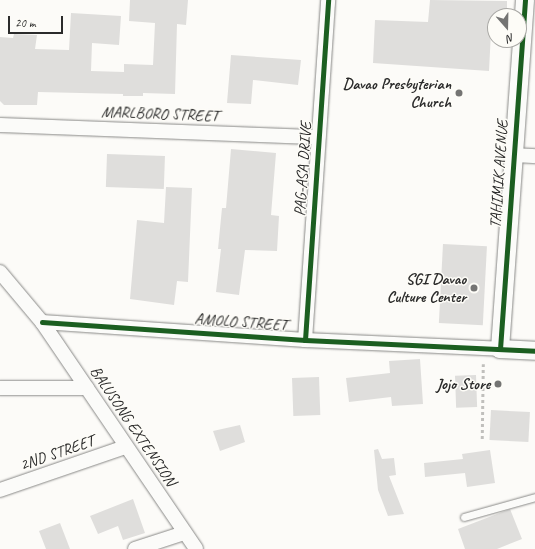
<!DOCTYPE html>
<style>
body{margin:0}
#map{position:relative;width:535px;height:549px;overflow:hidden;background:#fcfbf8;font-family:Caveat,sans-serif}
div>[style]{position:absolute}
.building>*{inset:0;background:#dfdedc;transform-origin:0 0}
.path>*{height:2.5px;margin-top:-1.25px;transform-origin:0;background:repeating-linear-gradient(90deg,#c0bfbc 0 3px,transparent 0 6px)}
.roads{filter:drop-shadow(0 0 1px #898987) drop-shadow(0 0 1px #898987)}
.service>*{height:7px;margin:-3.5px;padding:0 3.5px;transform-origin:3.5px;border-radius:3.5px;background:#fbfbf9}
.minor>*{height:14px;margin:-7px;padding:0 7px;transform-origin:7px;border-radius:7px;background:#fbfbf9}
.tertiary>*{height:18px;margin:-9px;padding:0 9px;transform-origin:9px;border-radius:9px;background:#fbfbf9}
.cycleway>*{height:5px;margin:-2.5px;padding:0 2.5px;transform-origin:2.5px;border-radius:2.5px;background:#1b5e20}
.dots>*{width:11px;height:11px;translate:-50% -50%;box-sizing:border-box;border:2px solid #fdfcf7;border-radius:50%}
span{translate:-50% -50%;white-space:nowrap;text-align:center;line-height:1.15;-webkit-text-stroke:3px #fdfcf7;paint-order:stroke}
.poi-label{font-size:16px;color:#2b2b2b;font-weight:700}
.right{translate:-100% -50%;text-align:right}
.street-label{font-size:16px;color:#2b2b2b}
.north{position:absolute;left:487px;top:8px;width:40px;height:40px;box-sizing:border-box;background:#fdfcf7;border:1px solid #a9a8a5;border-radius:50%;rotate:160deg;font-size:11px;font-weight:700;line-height:16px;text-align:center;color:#2b2b2b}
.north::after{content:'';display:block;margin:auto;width:14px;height:18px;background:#747473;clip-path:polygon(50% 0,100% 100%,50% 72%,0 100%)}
.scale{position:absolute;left:8px;top:16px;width:55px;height:18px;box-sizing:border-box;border:2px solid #2b2b2b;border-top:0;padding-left:5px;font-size:12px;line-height:14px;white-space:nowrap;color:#2b2b2b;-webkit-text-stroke:3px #fdfcf7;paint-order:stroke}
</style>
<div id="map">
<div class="building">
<i style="clip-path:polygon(130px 0,188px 0,186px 25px,177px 24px,175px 94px,143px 93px,143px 96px,123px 96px,123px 94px,38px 92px,37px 105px,4px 105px,0 101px,0 37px,13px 38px,14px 34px,37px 35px,35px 49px,69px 50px,71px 13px,121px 16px,119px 45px,92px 43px,91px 71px,124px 72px,124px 64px,153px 65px,155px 23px,129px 21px)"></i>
<i style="clip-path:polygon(430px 0,507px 1px,507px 16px,495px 16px,495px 32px,491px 32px,489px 71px,373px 63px,375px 20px,428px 22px)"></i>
<i style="clip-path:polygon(231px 55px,301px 60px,298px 85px,253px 80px,251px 104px,227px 103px)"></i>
<i style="clip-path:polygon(231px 149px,276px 153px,271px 215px,279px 216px,277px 251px,245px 250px,239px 295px,216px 292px,221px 249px,218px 249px,222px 208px,226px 208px)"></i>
<i style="left:107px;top:154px;width:58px;height:33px;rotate:2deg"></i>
<i style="clip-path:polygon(166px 187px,192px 188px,188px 282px,177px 281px,174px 305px,130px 299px,137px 220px,164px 223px)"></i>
<i style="left:443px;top:244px;width:44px;height:79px;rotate:3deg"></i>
<i style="clip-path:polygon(420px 359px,423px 404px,392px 406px,391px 397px,349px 402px,346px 378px,390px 373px,389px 361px)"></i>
<i style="left:476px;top:375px;width:32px;height:21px;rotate:88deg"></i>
<i style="left:319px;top:377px;width:38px;height:27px;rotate:88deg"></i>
<i style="left:491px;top:410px;width:39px;height:30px;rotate:3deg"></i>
<i style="clip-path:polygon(240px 425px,245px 442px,220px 451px,213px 431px)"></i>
<i style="clip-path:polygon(378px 449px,382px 459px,394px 458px,396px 475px,389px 476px,404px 514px,388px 516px,378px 490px,374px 450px)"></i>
<i style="clip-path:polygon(490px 450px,495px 483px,467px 487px,465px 473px,425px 477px,424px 463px,463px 459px,462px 454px)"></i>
<i style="clip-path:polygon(133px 499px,145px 533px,123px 540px,118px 526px,98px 534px,90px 516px)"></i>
<i style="clip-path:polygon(510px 509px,522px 539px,497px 549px,465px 549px,458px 529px)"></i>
<i style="clip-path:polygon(60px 523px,70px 549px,46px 549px,39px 531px)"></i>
</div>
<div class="path">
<i style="left:482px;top:439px;width:75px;rotate:-89.2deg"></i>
</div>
<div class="roads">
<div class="service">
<i style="left:464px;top:517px;width:74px;rotate:-15.7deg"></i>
</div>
<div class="minor">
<i style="left:0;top:125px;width:318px;rotate:2.2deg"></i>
<i style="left:513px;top:155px;width:22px;rotate:3deg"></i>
<i style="left:0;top:272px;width:65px;rotate:50deg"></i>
<i style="left:42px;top:322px;width:274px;rotate:55.8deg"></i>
<i style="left:42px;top:322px;width:264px;rotate:3.9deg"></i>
<i style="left:305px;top:340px;width:195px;rotate:2.6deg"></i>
<i style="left:305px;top:340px;width:341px;rotate:-86.1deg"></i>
<i style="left:0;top:388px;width:87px"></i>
<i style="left:0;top:490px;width:132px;rotate:-19deg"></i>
<i style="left:135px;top:549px;width:52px;rotate:-18.1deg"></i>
</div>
<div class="tertiary">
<i style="left:525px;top:0;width:350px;rotate:94.1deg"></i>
<i style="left:500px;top:349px;width:35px;rotate:3deg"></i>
</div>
</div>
<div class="cycleway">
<i style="left:42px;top:322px;width:264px;rotate:3.9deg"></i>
<i style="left:305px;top:340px;width:230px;rotate:2.7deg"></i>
<i style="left:305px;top:340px;width:341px;rotate:-86.1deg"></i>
<i style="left:500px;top:349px;width:350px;rotate:-85.9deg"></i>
</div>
<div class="dots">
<i style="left:459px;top:93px;background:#747473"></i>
<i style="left:474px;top:288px;background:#747473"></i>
<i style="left:498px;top:384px;background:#747473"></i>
</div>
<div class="poi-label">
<span class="right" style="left:451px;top:93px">Davao Presbyterian<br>Church</span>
<span class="right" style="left:466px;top:288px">SGI Davao<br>Culture Center</span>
<span class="right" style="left:490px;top:384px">Jojo Store</span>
</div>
<div class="street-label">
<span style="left:160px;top:114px;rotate:2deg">MARLBORO STREET</span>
<span style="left:303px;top:169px;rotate:-86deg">PAG-ASA DRIVE</span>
<span style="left:499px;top:174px;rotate:-86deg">TAHIMIK AVENUE</span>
<span style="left:241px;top:322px;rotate:4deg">AMOLO STREET</span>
<span style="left:133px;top:426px;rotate:56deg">BALUSONG EXTENSION</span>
<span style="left:57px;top:453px;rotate:-19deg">2ND STREET</span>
</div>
<div class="north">N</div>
<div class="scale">20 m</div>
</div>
